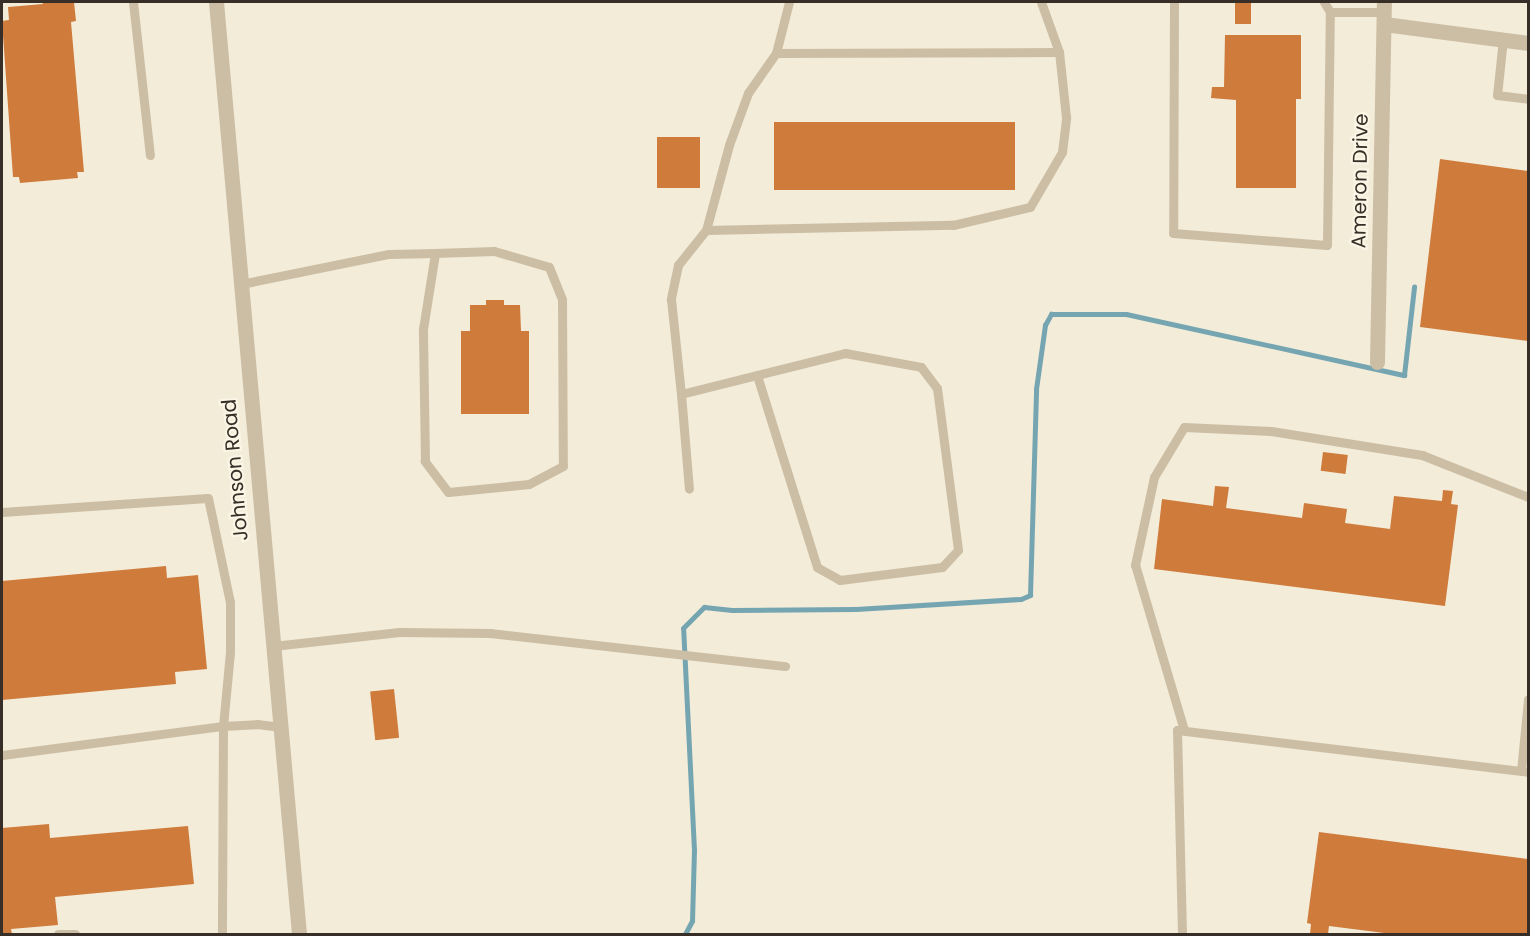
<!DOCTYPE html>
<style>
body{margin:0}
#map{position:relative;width:1530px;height:936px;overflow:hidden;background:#f3ecd9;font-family:Poppins,sans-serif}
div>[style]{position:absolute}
.stream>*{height:5px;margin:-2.5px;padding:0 2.5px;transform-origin:2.5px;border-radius:2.5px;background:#76a5b2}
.building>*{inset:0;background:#cf7b3c;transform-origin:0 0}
.lane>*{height:9px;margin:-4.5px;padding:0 4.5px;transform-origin:4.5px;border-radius:4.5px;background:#ccbea4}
.street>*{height:15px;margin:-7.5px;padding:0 7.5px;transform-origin:7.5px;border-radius:7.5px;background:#ccbea4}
span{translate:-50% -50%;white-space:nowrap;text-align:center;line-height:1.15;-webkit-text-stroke:4.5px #fbf5e6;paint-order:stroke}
.street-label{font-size:20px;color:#372f27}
.frame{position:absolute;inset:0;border:3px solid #372f27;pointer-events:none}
</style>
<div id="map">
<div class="stream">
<i style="left:685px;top:934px;width:15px;rotate:-62deg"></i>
<i style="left:692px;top:921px;width:71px;rotate:-88.4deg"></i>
<i style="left:694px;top:850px;width:222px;rotate:-92.8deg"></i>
<i style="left:683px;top:628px;width:30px;rotate:-45deg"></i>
<i style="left:704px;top:607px;width:28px;rotate:6deg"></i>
<i style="left:732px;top:610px;width:124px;rotate:-0.5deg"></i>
<i style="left:856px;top:609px;width:165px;rotate:-3.5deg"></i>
<i style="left:1021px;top:599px;width:10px;rotate:-24deg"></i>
<i style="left:1030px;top:595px;width:206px;rotate:-88.3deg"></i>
<i style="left:1036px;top:389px;width:65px;rotate:-82deg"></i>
<i style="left:1045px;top:325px;width:13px;rotate:-61deg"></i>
<i style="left:1051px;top:314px;width:75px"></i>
<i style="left:1126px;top:314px;width:285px;rotate:12.4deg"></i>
<i style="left:1404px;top:375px;width:89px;rotate:-83.5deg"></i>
</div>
<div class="building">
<i style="clip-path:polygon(42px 2px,74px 2px,76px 21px,71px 22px,84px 172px,77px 172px,78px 178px,20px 183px,19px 177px,13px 177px,2px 21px,9px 20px,8px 7px,43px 4px)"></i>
<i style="left:1235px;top:2px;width:16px;height:22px"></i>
<i style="clip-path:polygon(1225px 35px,1301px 35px,1301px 99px,1296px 99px,1296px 188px,1236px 188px,1236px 100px,1211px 98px,1212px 87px,1224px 87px)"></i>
<i style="left:774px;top:122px;width:241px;height:68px"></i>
<i style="left:657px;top:137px;width:43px;height:51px"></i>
<i style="clip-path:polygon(1440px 159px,1528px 171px,1528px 341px,1420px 327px)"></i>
<i style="clip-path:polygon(486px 300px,504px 300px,504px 305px,520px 305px,521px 331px,529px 331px,529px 414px,461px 414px,461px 331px,470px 331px,470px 305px,486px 305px)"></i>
<i style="left:1323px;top:452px;width:25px;height:19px;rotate:7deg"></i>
<i style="clip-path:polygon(1215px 486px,1229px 487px,1226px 508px,1302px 518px,1304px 503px,1347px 509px,1345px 523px,1390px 529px,1394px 496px,1442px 501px,1443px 490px,1453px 491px,1451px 504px,1458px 505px,1445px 606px,1154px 569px,1162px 499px,1213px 506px)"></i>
<i style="clip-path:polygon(166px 566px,167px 578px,198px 575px,207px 669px,175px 672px,176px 684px,2px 700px,2px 581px)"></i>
<i style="left:394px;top:689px;width:49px;height:24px;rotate:84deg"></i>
<i style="clip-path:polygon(49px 824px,50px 838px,188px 826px,194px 884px,55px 897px,58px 925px,11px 929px,12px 934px,2px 934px,2px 828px)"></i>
<i style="clip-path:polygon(1319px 832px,1528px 859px,1528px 934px,1392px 934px,1329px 926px,1328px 934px,1310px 934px,1311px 924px,1307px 923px)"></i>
</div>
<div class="lane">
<i style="left:133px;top:2px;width:154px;rotate:83.7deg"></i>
<i style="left:789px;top:2px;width:53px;rotate:104.3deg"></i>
<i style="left:776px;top:53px;width:49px;rotate:125deg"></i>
<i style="left:748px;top:93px;width:55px;rotate:110.1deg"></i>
<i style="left:729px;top:145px;width:88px;rotate:105.1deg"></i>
<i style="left:706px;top:230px;width:247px;rotate:-1.2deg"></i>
<i style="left:953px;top:225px;width:79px;rotate:-13.2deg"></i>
<i style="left:1030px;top:207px;width:64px;rotate:-59.8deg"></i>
<i style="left:1062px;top:152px;width:35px;rotate:-83deg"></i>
<i style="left:1066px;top:117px;width:65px;rotate:-96.1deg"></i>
<i style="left:1059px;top:52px;width:53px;rotate:-109.8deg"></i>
<i style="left:1174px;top:2px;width:231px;rotate:90.2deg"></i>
<i style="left:1173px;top:233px;width:154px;rotate:4.5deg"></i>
<i style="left:1327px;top:245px;width:233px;rotate:-89.3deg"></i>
<i style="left:1330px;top:12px;width:12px;rotate:-121deg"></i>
<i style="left:1330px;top:12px;width:54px"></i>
<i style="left:1503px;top:39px;width:56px;rotate:96.1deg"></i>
<i style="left:1497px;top:95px;width:31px;rotate:7deg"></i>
<i style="left:776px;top:53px;width:283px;rotate:-0.2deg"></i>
<i style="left:706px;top:230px;width:45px;rotate:128.7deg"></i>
<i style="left:678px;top:265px;width:35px;rotate:102deg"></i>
<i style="left:671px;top:299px;width:96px;rotate:84deg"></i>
<i style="left:681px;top:394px;width:169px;rotate:-14deg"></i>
<i style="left:845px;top:353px;width:77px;rotate:10.4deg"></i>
<i style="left:921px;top:367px;width:26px;rotate:53deg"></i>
<i style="left:937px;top:388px;width:163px;rotate:82.6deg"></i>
<i style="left:958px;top:550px;width:23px;rotate:133deg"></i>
<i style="left:942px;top:567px;width:103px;rotate:172.7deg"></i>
<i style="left:840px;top:580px;width:26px;rotate:-151deg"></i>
<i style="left:817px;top:567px;width:201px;rotate:-107.4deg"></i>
<i style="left:241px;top:284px;width:151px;rotate:-11.5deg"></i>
<i style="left:389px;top:254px;width:46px;rotate:-1.2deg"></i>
<i style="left:435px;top:253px;width:59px;rotate:-1.9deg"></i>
<i style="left:494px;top:251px;width:57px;rotate:16.2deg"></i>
<i style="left:549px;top:267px;width:35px;rotate:68deg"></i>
<i style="left:562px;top:300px;width:166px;rotate:89.7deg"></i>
<i style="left:563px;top:466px;width:38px;rotate:152deg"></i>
<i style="left:529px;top:484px;width:81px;rotate:174.4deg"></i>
<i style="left:448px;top:492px;width:39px;rotate:-127deg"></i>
<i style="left:425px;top:461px;width:132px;rotate:-90.9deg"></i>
<i style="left:423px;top:329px;width:77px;rotate:-81deg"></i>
<i style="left:681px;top:394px;width:95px;rotate:85.2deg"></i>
<i style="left:2px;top:512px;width:206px;rotate:-3.9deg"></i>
<i style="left:208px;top:498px;width:106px;rotate:78.1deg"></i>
<i style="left:230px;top:602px;width:50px;rotate:90deg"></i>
<i style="left:230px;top:652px;width:74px;rotate:95.4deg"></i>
<i style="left:223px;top:726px;width:208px;rotate:90.3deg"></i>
<i style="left:273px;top:646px;width:127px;rotate:-6.3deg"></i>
<i style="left:399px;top:632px;width:91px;rotate:0.6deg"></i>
<i style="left:490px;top:633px;width:297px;rotate:6.4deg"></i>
<i style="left:1184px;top:730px;width:172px;rotate:-106.5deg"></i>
<i style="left:1135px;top:565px;width:90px;rotate:-77.8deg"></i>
<i style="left:1154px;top:477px;width:58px;rotate:-59deg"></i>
<i style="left:1184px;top:427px;width:87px;rotate:2.6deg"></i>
<i style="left:1271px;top:431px;width:153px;rotate:9deg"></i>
<i style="left:1422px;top:455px;width:114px;rotate:21.6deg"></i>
<i style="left:2px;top:755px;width:223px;rotate:-7.5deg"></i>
<i style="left:223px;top:726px;width:34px;rotate:-3deg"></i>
<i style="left:257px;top:724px;width:24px;rotate:7deg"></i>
<i style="left:1521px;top:771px;width:72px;rotate:-84.4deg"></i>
<i style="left:58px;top:934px;width:17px"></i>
<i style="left:1182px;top:934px;width:204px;rotate:-91.4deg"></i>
<i style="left:1177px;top:730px;width:354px;rotate:6.8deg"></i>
</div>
<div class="street">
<i style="left:216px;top:2px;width:936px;rotate:84.91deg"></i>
<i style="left:1384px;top:24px;width:145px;rotate:7.5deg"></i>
<i style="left:1377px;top:362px;width:360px;rotate:-88.9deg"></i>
</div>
<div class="street-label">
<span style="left:1360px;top:181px;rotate:-89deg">Ameron Drive</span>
<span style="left:235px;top:470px;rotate:-95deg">Johnson Road</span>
</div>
<div class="frame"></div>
</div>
